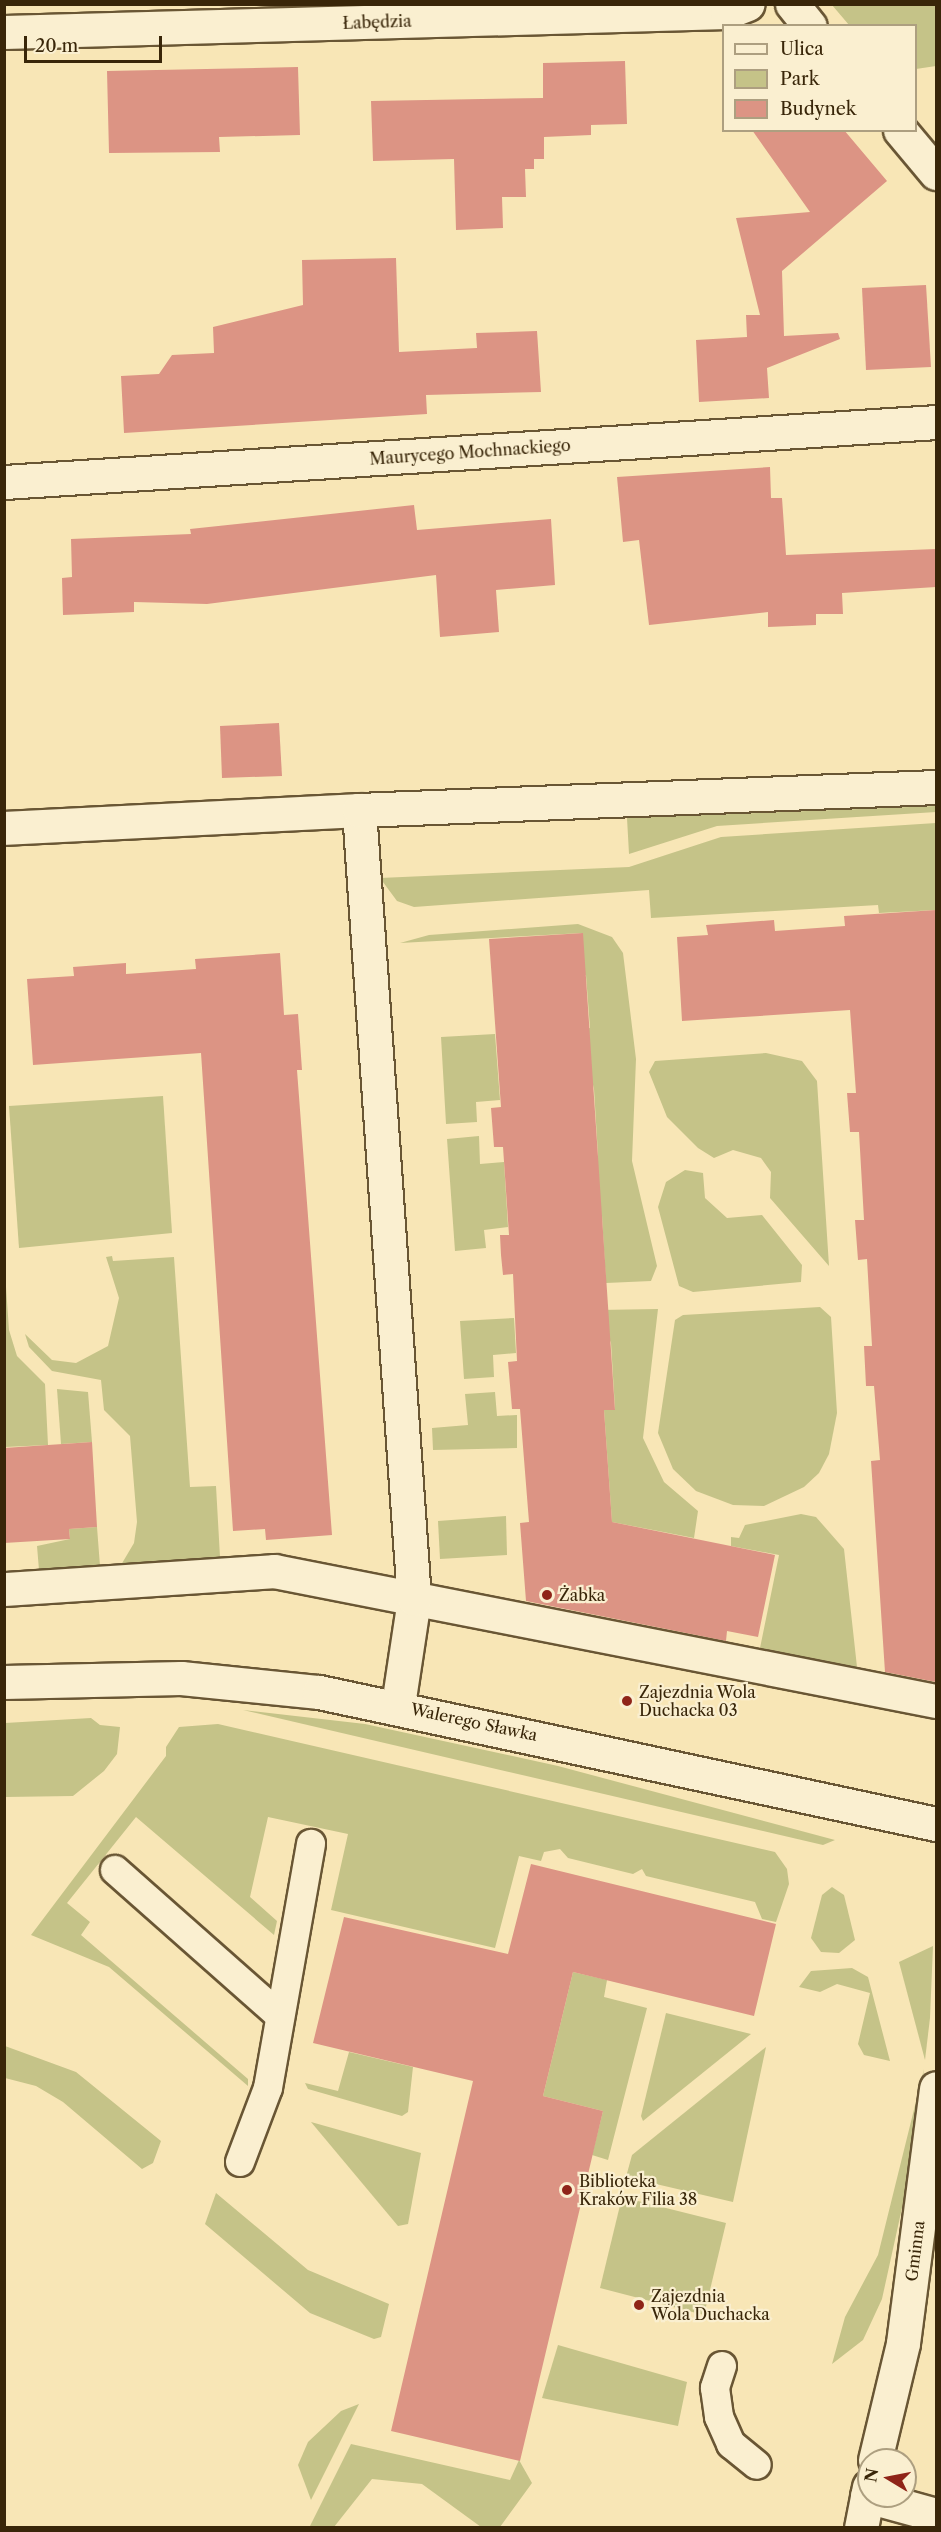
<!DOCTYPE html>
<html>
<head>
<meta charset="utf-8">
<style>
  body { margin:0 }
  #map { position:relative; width:941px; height:2532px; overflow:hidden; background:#f8e6b6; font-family:"Libre Caslon Text",serif }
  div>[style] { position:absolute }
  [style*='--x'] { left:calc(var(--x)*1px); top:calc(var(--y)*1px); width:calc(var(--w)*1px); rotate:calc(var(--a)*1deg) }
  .green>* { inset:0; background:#c5c388 }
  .building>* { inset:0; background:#dc9484 }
  .roads { filter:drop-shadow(2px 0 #695634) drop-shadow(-2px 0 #695634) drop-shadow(0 2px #695634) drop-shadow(0 -2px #695634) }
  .service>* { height:28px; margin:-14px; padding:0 14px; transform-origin:14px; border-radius:14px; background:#faefd0 }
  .minor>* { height:33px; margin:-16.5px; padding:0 16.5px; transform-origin:16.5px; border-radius:16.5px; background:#faefd0 }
  .tertiary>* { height:33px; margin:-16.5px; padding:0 16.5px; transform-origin:16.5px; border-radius:16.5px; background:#faefd0 }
  .dots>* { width:16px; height:16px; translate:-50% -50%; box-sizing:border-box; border:3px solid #faefd0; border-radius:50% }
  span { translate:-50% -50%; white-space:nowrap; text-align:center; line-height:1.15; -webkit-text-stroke:4.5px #faefd0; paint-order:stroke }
  .street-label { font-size:16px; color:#392609 }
  .poi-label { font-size:16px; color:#392609 }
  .left { translate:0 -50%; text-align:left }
  .frame { position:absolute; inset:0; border:6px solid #392609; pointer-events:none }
  .legend { position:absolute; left:722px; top:24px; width:195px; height:108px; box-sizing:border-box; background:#faefd0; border:2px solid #ad9f80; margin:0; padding:8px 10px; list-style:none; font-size:18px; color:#392609 }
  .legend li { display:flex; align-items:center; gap:12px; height:30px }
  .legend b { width:30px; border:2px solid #ad9f80 }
  .north { position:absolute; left:857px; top:2448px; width:60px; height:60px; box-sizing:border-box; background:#faefd0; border:2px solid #ad9f80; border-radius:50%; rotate:280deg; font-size:16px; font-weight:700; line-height:24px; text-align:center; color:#392609 }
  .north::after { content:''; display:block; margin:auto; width:21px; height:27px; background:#8f2418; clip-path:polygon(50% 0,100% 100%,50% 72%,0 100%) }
  .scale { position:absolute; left:24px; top:36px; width:138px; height:27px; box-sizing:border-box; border:3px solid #392609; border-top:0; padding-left:8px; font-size:18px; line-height:21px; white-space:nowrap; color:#392609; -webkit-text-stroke:4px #faefd0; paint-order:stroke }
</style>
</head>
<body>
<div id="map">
  <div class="green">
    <div style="clip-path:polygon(832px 5px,936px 5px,936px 66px,916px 69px,916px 26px,849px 25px)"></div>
    <div style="clip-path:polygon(936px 806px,936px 812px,717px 826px,629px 854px,627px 818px)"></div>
    <div style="clip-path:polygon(936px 823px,936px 910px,879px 913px,878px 905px,651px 918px,649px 890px,414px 907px,397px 901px,380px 878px,629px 867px,721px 837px)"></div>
    <div style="clip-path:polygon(578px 924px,612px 937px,623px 953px,636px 1059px,632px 1161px,657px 1266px,651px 1281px,606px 1283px,602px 1216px,592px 1217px,598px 1155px,594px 1089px,580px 1030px,590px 1028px,586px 975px,576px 975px,573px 937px,583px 933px,400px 943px,429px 935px)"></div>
    <div style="clip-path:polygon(495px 1034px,500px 1100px,476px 1102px,477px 1122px,446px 1124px,441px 1037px)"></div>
    <div style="clip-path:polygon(766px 1053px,802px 1061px,817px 1081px,829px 1266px,770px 1198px,771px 1172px,761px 1158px,733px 1150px,714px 1158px,698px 1148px,667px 1117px,649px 1072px,655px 1061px)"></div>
    <div style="clip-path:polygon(163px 1096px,172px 1233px,19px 1248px,9px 1106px)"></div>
    <div style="clip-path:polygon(479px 1136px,480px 1164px,504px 1162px,508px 1227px,484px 1230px,486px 1248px,455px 1251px,447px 1139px)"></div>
    <div style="clip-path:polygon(685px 1170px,703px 1173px,705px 1198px,727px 1218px,762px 1215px,802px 1265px,801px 1282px,693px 1292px,679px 1286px,658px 1207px,666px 1182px)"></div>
    <div style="clip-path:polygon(112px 1256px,113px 1261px,174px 1257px,190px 1487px,216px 1486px,220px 1557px,121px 1565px,134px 1543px,137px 1522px,130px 1436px,104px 1410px,101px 1380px,52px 1371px,29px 1347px,25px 1334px,52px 1360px,76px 1363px,108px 1346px,119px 1298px,106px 1257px)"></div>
    <div style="clip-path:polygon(4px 1258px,9px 1330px,17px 1356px,45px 1384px,48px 1445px,5px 1447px)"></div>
    <div style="clip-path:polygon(820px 1307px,831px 1317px,837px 1413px,829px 1454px,819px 1473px,804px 1487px,764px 1506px,733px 1505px,696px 1491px,673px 1469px,658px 1433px,675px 1320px,683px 1315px)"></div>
    <div style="clip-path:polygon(658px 1309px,643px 1438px,664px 1482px,698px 1511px,694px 1538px,612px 1522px,604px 1410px,615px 1409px,611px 1343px,598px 1310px)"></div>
    <div style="clip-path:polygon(514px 1318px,516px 1353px,493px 1355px,494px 1377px,464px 1379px,460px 1321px)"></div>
    <div style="clip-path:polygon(57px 1389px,88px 1392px,92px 1442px,61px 1444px)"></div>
    <div style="clip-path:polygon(495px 1392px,497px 1416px,517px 1415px,517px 1448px,433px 1450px,432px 1428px,468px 1425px,465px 1394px)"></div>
    <div style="clip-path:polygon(801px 1514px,816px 1517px,844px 1549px,857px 1667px,760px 1648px,779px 1555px,731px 1546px,731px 1537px,739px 1538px,745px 1525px)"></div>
    <div style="clip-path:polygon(506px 1516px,507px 1555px,440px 1559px,438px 1521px)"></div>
    <div style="clip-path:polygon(97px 1527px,100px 1566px,39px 1570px,37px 1546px,70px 1539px,69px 1529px)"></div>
    <div style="clip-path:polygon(243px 1710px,365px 1724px,558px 1766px,835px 1840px,823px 1845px)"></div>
    <div style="clip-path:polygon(91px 1718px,100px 1725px,120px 1727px,117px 1754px,104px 1771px,73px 1796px,5px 1797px,5px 1723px)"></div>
    <div style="clip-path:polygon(218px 1724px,775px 1852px,787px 1869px,789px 1884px,776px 1922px,762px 1919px,755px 1902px,646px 1876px,642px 1869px,633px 1874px,568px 1858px,560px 1849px,544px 1852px,541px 1861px,519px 1856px,495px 1948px,331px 1910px,348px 1834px,268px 1817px,250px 1897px,277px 1921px,274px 1935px,136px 1817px,67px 1903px,90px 1922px,81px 1935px,248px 2079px,248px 2086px,109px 1967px,31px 1935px,166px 1756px,166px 1747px,179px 1727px)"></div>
    <div style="clip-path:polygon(832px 1887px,844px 1895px,855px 1940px,839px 1953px,821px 1952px,811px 1938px,822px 1895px)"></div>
    <div style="clip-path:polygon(933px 1946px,930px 2018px,925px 2060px,899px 1962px)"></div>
    <div style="clip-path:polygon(852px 1968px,868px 1977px,890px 2061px,864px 2055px,858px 2044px,870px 1993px,837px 1984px,820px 1992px,799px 1987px,811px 1971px)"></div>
    <div style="clip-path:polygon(573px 1972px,607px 1980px,604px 1997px,647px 2008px,608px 2160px,592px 2155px,603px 2111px,543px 2096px)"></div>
    <div style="clip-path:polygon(666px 2013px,751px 2034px,643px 2121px,641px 2116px)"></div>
    <div style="clip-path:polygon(5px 2046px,76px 2072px,161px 2141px,153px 2163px,142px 2169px,63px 2102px,36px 2086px,5px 2078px)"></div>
    <div style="clip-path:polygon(766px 2047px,733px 2202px,626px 2177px,632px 2155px)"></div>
    <div style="clip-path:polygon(349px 2052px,413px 2067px,408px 2112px,402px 2116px,308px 2089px,305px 2083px,338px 2091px)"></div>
    <div style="clip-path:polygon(924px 2069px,909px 2176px,882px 2299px,863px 2340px,832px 2364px,845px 2317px,878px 2255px)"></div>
    <div style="clip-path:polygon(311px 2122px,421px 2153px,408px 2224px,398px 2226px)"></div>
    <div style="clip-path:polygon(216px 2193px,308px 2270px,389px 2304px,381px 2337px,374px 2339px,310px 2313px,205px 2224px)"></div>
    <div style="clip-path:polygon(622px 2197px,726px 2223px,704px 2315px,600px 2288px)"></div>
    <div style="clip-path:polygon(558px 2345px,687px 2382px,678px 2426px,542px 2398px)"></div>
    <div style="clip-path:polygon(359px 2404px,311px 2500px,298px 2465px,308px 2442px,341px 2411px)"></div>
    <div style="clip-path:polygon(351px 2444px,510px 2480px,519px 2460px,532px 2483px,500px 2527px,481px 2527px,422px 2484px,372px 2479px,334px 2527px,309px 2528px)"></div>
  </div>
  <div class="building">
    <div style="clip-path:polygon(625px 61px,627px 124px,591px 125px,591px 135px,544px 137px,544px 159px,534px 159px,534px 169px,525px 169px,526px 197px,502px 197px,503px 228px,456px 230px,454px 159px,373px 161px,371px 101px,543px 98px,543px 63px)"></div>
    <div style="clip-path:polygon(298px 67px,300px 135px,219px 137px,220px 152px,109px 153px,107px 71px)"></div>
    <div style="clip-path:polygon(752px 130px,844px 130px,887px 181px,782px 271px,784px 336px,838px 333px,840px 339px,767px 368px,769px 398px,699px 402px,696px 340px,747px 337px,746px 315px,760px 315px,736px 218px,810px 212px)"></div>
    <div style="clip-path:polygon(396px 258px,399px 352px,477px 348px,476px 333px,537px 331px,541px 392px,426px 395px,427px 414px,124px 433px,121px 376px,159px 374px,172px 355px,214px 353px,213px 327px,303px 305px,302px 260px)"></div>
    <div style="clip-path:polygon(926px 285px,931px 367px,866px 370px,862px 288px)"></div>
    <div style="clip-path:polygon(770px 467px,771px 498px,782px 498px,786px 555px,936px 549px,936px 587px,842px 593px,843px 614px,816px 614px,816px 625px,768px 627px,768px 612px,649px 625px,639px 540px,623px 542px,617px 477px)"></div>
    <div style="clip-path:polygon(414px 505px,417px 530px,551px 519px,555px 585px,496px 590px,499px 632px,440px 637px,436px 575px,207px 604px,134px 602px,134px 612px,63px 615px,62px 578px,72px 577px,71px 539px,191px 534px,190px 529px)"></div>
    <div style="clip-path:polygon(279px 723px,282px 776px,222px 778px,220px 726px)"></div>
    <div style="clip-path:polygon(936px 910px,936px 1682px,885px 1672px,871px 1461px,880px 1460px,874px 1386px,866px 1386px,864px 1346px,872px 1346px,867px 1259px,858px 1260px,855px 1220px,864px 1220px,859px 1132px,850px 1132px,847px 1093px,856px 1093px,850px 1010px,682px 1021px,677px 937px,708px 935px,706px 925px,774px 920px,775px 931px,845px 926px,844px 916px)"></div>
    <div style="clip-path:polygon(583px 933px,615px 1410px,604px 1410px,612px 1522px,775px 1555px,758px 1637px,727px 1631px,726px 1641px,526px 1601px,520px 1523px,529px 1522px,520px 1409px,512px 1409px,508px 1362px,517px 1361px,513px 1274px,503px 1275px,501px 1255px,500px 1235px,509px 1235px,503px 1147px,494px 1147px,491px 1108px,501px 1107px,489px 939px)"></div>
    <div style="clip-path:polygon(280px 953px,284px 1015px,298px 1014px,302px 1070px,297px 1070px,332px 1535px,266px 1540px,265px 1529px,233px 1531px,201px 1053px,33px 1065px,27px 979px,74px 976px,73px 967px,126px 963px,126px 974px,196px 969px,195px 959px)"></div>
    <div style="clip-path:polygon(92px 1442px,97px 1527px,69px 1529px,70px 1539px,4px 1543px,4px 1448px)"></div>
    <div style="clip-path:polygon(531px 1864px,776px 1924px,754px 2016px,573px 1972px,543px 2096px,603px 2111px,520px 2461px,391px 2431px,473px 2081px,313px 2043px,344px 1917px,508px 1954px)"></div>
  </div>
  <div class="roads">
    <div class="service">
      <div style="--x:115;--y:1870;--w:220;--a:41.5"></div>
      <div style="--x:240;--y:2162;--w:79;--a:-69.3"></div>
      <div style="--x:268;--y:2088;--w:248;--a:-80"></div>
      <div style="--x:722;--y:2366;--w:23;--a:108"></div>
      <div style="--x:715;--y:2388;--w:29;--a:82"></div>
      <div style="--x:719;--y:2417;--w:30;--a:66"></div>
      <div style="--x:731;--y:2444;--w:33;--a:39"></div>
    </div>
    <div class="minor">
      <div style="--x:792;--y:4;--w:28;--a:51"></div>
      <div style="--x:4;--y:32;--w:723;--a:-1.58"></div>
      <div style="--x:727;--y:12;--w:22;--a:-21"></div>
      <div style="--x:900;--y:130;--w:56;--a:50.1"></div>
      <div style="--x:4;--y:482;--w:934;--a:-3.68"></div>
      <div style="--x:4;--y:828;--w:355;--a:-2.9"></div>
      <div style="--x:4;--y:1589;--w:271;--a:-3.8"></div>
      <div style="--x:274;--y:1571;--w:675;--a:11.11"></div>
      <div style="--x:398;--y:1705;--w:107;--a:-81.4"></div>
      <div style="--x:414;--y:1599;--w:791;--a:-93.99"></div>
      <div style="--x:359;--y:810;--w:577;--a:-2.28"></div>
      <div style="--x:875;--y:2460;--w:120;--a:-76.5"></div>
      <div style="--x:903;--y:2343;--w:257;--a:-82.6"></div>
      <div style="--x:867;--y:2496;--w:72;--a:15.4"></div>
      <div style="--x:861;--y:2528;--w:42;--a:-79"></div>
    </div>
    <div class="tertiary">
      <div style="--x:4;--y:1682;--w:177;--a:-1.3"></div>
      <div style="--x:181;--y:1678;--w:139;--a:5.8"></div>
      <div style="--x:319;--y:1692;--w:631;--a:12.08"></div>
    </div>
  </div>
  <div class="dots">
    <div style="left:547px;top:1595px;background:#8f2418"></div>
    <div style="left:627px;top:1701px;background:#8f2418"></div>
    <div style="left:567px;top:2190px;background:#8f2418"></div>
    <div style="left:639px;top:2305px;background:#8f2418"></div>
  </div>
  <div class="street-label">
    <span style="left:377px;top:22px;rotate:-2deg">Łabędzia</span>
    <span style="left:470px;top:452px;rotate:-4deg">Maurycego Mochnackiego</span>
    <span style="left:474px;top:1722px;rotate:12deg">Walerego Sławka</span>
    <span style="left:915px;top:2251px;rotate:-83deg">Gminna</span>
  </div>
  <div class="poi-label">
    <span class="left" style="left:559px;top:1595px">Żabka</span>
    <span class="left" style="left:639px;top:1701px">Zajezdnia Wola<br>Duchacka 03</span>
    <span class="left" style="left:579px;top:2190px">Biblioteka<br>Kraków Filia 38</span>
    <span class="left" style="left:651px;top:2305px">Zajezdnia<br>Wola Duchacka</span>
  </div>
  <div class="frame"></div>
  <ul class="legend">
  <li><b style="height:8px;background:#faefd0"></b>Ulica</li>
  <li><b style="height:16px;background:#c5c388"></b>Park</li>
  <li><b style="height:16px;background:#dc9484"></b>Budynek</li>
  </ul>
  <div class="north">N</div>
  <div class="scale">20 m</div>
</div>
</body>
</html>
